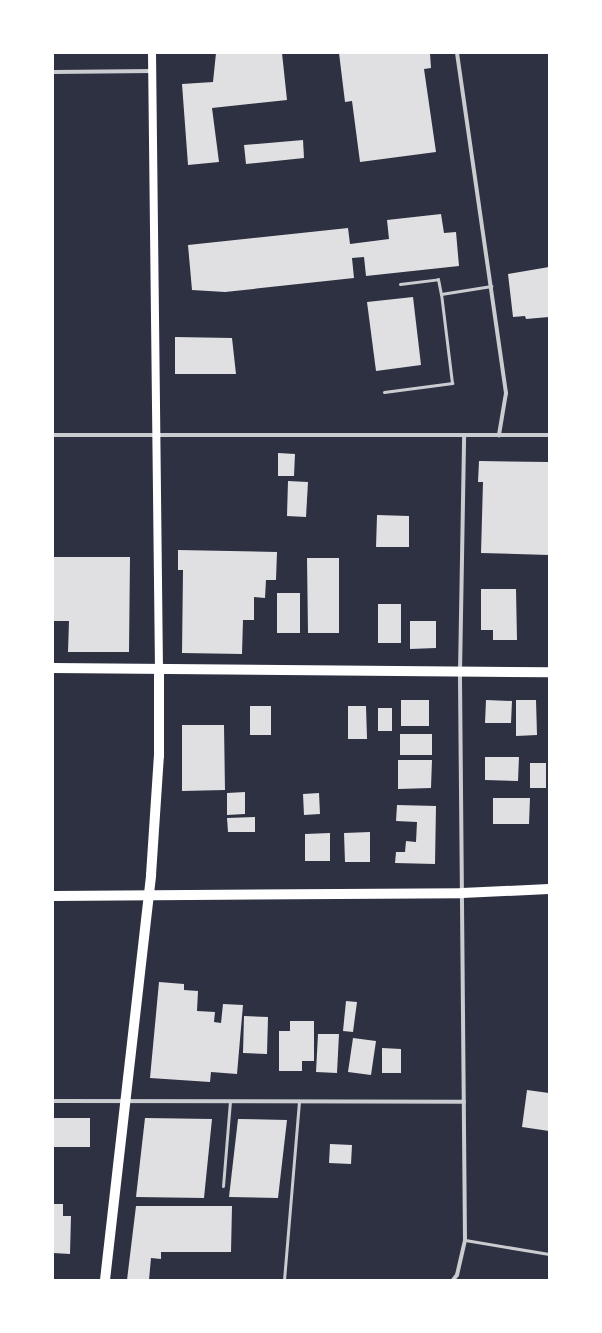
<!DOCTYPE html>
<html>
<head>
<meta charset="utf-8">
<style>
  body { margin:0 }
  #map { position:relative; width:602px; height:1333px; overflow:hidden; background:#2d3142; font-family:"Fira Sans",sans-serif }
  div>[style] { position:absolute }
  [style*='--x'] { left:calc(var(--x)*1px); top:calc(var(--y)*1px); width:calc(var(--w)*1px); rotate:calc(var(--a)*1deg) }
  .building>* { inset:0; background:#e0e0e3 }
  .service>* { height:3px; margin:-1.5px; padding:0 1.5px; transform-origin:1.5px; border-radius:1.5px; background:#caccd0 }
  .minor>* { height:4px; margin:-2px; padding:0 2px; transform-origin:2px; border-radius:2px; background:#caccd0 }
  .secondary>* { height:8px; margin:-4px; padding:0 4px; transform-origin:4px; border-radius:4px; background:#fff }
  .primary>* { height:10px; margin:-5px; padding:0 5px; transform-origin:5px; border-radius:5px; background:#fff }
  span { translate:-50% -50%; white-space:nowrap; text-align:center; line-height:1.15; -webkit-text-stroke:3px #fff; paint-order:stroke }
  .frame { position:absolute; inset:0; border:54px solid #fff; pointer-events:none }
</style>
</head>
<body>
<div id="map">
  <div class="building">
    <div style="clip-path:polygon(216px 53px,282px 53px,287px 100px,212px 108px,219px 162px,188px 165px,182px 84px,213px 82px)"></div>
    <div style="clip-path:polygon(339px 53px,430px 53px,431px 68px,424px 69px,436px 152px,360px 162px,352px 101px,345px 102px)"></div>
    <div style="clip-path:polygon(303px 140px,304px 158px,246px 164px,244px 145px)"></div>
    <div style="clip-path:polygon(441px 214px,444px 233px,456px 232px,459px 266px,366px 276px,364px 257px,352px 258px,354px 278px,225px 292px,192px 290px,188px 245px,348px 228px,350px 244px,389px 239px,387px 220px)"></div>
    <div style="clip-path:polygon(549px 267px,549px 317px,526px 319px,525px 316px,513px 317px,508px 274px)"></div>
    <div style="clip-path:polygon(413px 297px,421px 365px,376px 371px,367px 302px)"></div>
    <div style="clip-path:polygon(175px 337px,232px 338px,236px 374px,175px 374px)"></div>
    <div style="clip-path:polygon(278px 453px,295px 454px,294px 476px,278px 476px)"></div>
    <div style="clip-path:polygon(479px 461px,549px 462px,549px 555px,481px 553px,483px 482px,478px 482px)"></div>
    <div style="clip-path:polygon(288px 481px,308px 482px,306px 517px,287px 516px)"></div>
    <div style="clip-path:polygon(377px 515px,409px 516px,409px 547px,376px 547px)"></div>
    <div style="clip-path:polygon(178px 550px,277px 552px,276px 580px,266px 580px,265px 598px,254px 597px,254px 620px,243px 620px,242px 654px,182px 653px,183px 570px,178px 570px)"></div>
    <div style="clip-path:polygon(53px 557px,130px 557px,129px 652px,68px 652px,69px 621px,53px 621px)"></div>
    <div style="clip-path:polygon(307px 558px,339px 558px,339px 633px,308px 633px)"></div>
    <div style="clip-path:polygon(481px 589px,516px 589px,517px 640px,493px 640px,493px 630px,481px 630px)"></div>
    <div style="clip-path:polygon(277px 593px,300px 593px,300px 633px,277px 633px)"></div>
    <div style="clip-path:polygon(378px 604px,401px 604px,401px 643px,378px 643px)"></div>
    <div style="clip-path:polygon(410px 621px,436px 621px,436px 648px,410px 649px)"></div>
    <div style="clip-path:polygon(401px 700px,429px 700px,429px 726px,401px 726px)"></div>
    <div style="clip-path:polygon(486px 700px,512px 701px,511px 723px,485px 723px)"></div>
    <div style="clip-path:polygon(516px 700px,536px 700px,537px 735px,516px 736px)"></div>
    <div style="clip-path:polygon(250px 706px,271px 706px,271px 735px,250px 735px)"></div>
    <div style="clip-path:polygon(348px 706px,366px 706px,367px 739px,348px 739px)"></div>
    <div style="clip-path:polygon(378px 708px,392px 708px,392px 731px,378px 731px)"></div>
    <div style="clip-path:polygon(182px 725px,224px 725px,225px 790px,182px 791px)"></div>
    <div style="clip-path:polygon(400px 734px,432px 734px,432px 755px,400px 755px)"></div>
    <div style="clip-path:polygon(485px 757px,519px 757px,518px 781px,485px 780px)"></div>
    <div style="clip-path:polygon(398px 760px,432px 760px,431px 788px,398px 789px)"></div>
    <div style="clip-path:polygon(530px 763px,546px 763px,546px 788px,530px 788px)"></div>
    <div style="clip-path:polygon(245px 792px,245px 814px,227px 815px,227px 793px)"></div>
    <div style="clip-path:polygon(319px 793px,320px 814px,304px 815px,303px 794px)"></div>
    <div style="clip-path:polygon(493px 798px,530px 798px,529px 824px,493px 824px)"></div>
    <div style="clip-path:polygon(397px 805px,436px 806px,435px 864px,395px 863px,396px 852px,405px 852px,406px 841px,416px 842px,417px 822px,396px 821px)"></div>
    <div style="clip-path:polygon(255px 817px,255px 832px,228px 832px,227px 818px)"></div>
    <div style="clip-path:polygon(370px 832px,370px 862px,345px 862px,344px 833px)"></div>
    <div style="clip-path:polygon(330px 833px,330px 861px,305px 861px,305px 834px)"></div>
    <div style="clip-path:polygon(159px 982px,184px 984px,184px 990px,198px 991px,197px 1011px,215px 1012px,214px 1022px,221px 1023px,223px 1004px,243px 1005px,237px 1074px,211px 1072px,210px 1082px,150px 1078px)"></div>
    <div style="clip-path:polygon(346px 1001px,357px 1002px,353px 1032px,343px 1031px)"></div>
    <div style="clip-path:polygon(244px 1016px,268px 1017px,267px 1054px,243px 1053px)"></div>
    <div style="clip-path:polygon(290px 1021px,314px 1021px,314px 1061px,302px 1061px,302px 1071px,279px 1071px,279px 1031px,290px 1031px)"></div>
    <div style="clip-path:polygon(318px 1034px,339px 1034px,337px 1073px,316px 1072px)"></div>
    <div style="clip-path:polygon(353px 1038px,376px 1041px,371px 1075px,348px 1072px)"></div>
    <div style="clip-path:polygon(382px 1048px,401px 1049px,401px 1073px,382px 1073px)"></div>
    <div style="clip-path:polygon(527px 1090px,549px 1093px,549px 1131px,522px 1127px)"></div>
    <div style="clip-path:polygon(53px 1118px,90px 1118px,90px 1147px,53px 1147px)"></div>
    <div style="clip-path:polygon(145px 1118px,212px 1119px,204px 1198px,136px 1197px)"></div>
    <div style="clip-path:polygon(238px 1119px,287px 1120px,278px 1198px,229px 1197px)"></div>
    <div style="clip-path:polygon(330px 1144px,352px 1145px,351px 1164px,329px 1163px)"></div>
    <div style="clip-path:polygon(53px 1204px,63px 1204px,63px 1216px,71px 1216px,70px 1254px,53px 1253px)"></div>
    <div style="clip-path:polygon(136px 1206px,232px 1206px,231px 1252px,161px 1252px,161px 1259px,151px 1258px,149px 1280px,127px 1280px)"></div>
  </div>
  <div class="service">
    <div style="--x:400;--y:284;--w:38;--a:-7"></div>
    <div style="--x:438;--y:279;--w:15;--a:79"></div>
    <div style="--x:384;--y:392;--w:69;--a:-7.5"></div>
    <div style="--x:452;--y:383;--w:90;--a:-97"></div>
    <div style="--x:441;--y:294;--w:51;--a:-9.1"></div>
    <div style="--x:223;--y:1186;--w:85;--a:-85.3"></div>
    <div style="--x:465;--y:1240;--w:85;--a:9.5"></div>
    <div style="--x:284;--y:1280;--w:180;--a:-85.2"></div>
  </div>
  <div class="minor">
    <div style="--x:457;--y:53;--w:344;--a:81.8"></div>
    <div style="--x:506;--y:393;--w:43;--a:99.5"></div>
    <div style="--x:53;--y:72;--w:100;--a:-0.6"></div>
    <div style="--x:53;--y:435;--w:496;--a:0"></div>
    <div style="--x:53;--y:1101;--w:411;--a:0.1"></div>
    <div style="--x:453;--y:1280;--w:6;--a:-51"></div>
    <div style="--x:457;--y:1275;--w:36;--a:-77"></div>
    <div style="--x:465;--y:1240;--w:567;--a:-90.51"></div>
    <div style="--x:460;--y:673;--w:238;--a:-89"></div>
  </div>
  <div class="secondary">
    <div style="--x:152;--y:53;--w:615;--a:89.35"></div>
  </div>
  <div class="primary">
    <div style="--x:53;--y:668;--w:496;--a:0.5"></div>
    <div style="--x:53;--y:896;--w:409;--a:-0.4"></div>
    <div style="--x:462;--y:893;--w:87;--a:-2.6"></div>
    <div style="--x:105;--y:1280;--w:408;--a:-83.5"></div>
    <div style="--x:151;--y:875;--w:119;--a:-86.2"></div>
    <div style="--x:159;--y:756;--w:88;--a:-90"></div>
  </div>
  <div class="frame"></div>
</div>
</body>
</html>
